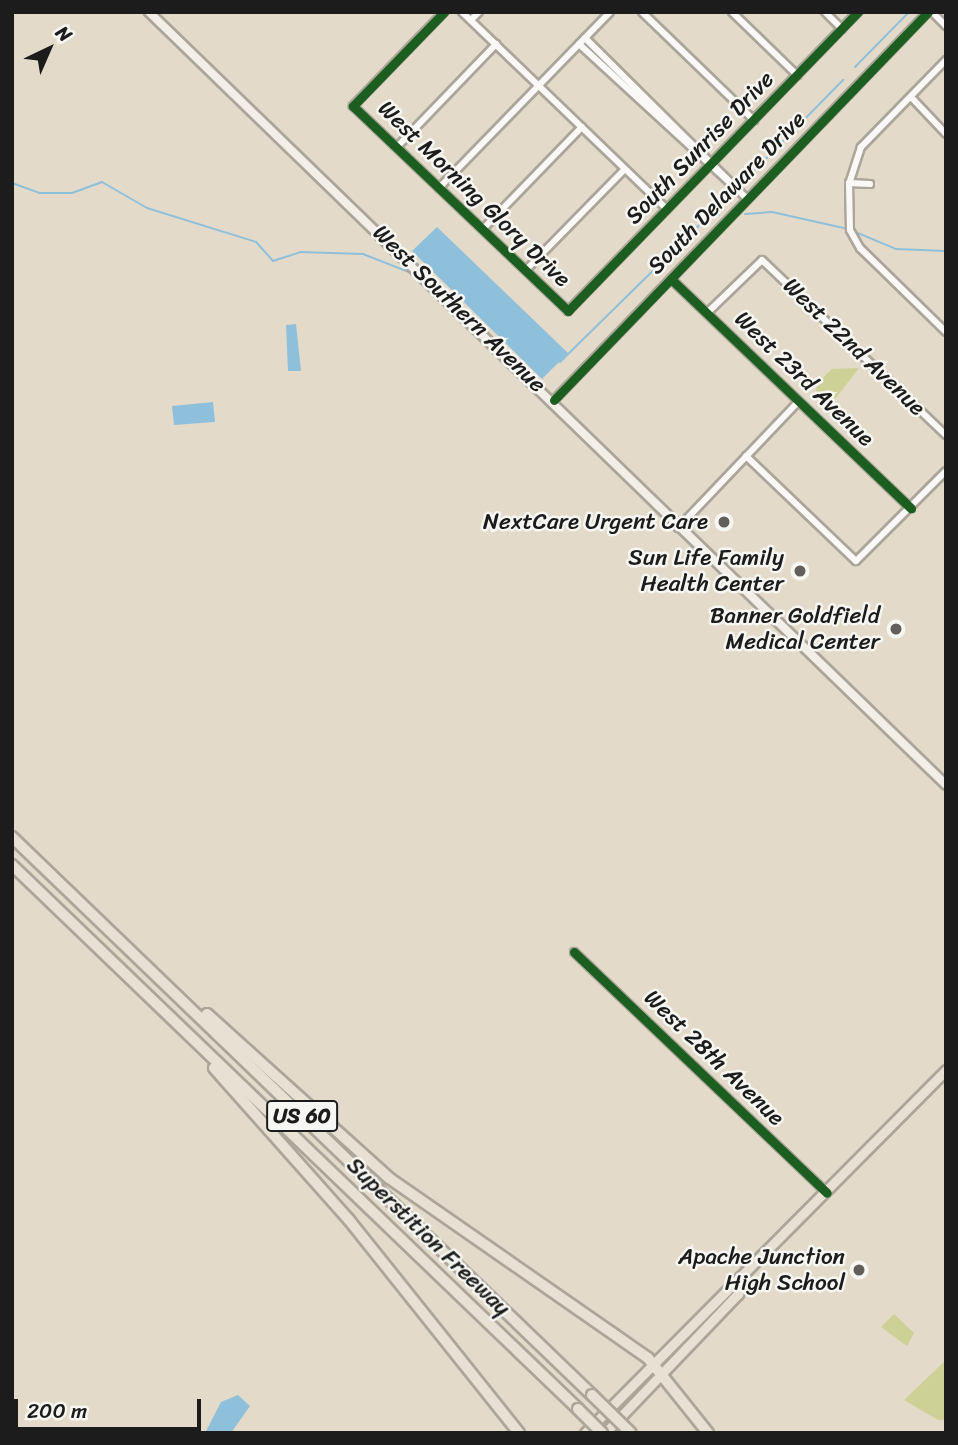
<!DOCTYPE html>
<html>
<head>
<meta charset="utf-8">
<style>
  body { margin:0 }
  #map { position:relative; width:958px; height:1445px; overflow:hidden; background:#e4dac9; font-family:Sriracha,sans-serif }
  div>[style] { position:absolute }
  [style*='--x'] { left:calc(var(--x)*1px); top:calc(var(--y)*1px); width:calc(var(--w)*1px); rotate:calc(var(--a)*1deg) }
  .green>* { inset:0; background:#cdd196 }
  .water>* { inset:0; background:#8fc0db }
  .stream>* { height:2px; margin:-1px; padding:0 1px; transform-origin:1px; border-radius:1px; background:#8fc0db }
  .roads { filter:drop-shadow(2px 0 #aca59a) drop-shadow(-2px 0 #aca59a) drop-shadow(0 2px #aca59a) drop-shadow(0 -2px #aca59a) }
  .minor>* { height:6px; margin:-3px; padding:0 3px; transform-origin:3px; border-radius:3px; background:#fbf9f7 }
  .secondary>* { height:8px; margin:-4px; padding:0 4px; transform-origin:4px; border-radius:4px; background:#f3efe8 }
  .primary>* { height:9px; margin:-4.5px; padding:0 4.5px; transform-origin:4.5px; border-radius:4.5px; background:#e7e0d3 }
  .motorway>* { height:10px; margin:-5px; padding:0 5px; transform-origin:5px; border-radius:5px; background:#e7e0d3 }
  .bridges { filter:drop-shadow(2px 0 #aca59a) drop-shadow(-2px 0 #aca59a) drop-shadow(0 2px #aca59a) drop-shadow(0 -2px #aca59a) }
  .motorway-bridge>* { height:10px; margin:-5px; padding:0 5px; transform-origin:5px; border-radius:5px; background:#e7e0d3 }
  .cycleway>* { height:9px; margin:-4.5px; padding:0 4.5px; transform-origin:4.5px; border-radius:4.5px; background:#1b5e20 }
  .dots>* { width:19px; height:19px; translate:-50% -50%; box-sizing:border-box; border:4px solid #f6f6f2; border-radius:50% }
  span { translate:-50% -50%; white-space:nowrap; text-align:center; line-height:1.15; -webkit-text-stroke:5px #f6f6f2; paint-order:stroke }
  .shield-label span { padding:2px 5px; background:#f6f6f2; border:2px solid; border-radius:5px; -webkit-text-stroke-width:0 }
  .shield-label { font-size:21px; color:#1c1c1c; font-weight:700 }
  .street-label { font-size:23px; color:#1c1c1c }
  .poi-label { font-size:23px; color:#1c1c1c }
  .right { translate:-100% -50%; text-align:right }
  .frame { position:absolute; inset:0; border:14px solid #1c1c1c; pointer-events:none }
  .north { position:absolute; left:14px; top:14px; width:70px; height:70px; -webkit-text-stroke:5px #f6f6f2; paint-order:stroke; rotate:44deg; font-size:19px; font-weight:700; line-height:28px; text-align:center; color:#1c1c1c }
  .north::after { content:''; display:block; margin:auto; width:24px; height:32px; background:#1c1c1c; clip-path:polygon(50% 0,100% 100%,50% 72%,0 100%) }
  .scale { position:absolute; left:14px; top:1399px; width:187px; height:32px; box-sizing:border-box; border:4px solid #1c1c1c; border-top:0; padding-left:9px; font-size:21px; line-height:24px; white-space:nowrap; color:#1c1c1c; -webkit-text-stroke:5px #f6f6f2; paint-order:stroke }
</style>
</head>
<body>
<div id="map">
  <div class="green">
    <div style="clip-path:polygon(859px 368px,836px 398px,815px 400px,817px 383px,832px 369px)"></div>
    <div style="clip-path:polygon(894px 1314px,914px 1333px,907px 1346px,881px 1327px)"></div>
    <div style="clip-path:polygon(946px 1360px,946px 1420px,938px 1420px,904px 1400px)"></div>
  </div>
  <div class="water">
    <div style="clip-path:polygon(437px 227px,568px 353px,542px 379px,412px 251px)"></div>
    <div style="clip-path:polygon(296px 324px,301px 371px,288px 371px,286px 325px)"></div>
    <div style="clip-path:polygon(213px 402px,215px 422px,174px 425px,172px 406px)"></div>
    <div style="clip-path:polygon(238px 1395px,250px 1406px,231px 1433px,205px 1433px,221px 1402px)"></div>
  </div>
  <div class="stream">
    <div style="--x:855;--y:67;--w:77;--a:-45.5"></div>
    <div style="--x:746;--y:179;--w:139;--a:-45.6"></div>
    <div style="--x:12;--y:183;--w:29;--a:20"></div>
    <div style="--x:39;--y:193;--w:33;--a:0"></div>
    <div style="--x:72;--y:193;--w:32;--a:-20"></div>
    <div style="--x:102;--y:182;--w:52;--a:30"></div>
    <div style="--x:147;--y:208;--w:114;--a:17.3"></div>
    <div style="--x:256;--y:242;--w:25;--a:48"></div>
    <div style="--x:273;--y:261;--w:28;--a:-18"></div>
    <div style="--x:300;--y:252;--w:63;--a:1.8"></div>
    <div style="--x:363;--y:254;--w:55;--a:21.4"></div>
    <div style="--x:745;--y:214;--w:27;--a:-4"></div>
    <div style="--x:772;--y:212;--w:78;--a:12.6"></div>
    <div style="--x:710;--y:215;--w:9;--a:0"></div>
    <div style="--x:853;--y:231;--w:47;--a:22.7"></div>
    <div style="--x:896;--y:249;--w:50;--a:2.3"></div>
    <div style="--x:560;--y:362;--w:233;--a:-44.5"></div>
  </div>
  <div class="roads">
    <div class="minor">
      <div style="--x:444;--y:12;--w:131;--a:134.1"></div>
      <div style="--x:353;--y:106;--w:297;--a:43.6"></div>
      <div style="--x:568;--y:311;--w:417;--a:-45.9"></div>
      <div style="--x:462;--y:12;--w:284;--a:43.9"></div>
      <div style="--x:642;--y:12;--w:156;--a:44"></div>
      <div style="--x:732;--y:12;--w:91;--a:44.1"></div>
      <div style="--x:825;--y:12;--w:24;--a:45"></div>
      <div style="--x:932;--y:12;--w:20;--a:45"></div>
      <div style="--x:471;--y:20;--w:11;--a:-45"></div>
      <div style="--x:585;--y:38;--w:228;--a:44.8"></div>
      <div style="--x:579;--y:44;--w:207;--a:42.6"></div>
      <div style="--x:946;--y:60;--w:122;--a:134.3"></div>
      <div style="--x:861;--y:147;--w:38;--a:108"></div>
      <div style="--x:849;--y:183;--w:47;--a:88.8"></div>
      <div style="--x:850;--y:230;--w:21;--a:61"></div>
      <div style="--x:860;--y:248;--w:120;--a:44.3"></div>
      <div style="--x:911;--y:97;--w:51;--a:46.6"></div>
      <div style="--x:397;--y:147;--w:143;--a:-46.1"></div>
      <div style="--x:849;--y:183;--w:21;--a:3"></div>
      <div style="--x:439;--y:188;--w:245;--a:-45.8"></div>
      <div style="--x:483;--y:229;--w:142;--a:-45.9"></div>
      <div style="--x:526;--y:270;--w:141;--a:-45.6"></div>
      <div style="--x:671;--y:279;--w:332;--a:43.7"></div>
      <div style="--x:707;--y:313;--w:76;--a:-43.9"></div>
      <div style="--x:762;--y:260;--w:254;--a:43.6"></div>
      <div style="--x:554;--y:400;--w:539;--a:-46.05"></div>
      <div style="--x:746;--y:456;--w:152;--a:43.7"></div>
      <div style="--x:856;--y:561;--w:127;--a:-45"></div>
      <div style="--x:678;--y:528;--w:175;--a:-46.4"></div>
      <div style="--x:574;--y:952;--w:349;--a:43.6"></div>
    </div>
    <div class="secondary">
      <div style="--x:149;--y:12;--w:1110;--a:44.12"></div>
    </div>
    <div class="primary">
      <div style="--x:585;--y:1433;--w:512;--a:-45.16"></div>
      <div style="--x:605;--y:1433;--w:192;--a:-46.3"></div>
      <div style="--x:738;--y:1294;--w:16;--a:-68"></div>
    </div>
    <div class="motorway">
      <div style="--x:12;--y:837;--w:805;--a:43.89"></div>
      <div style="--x:12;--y:865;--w:785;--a:43.86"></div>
      <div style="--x:207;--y:1014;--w:245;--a:42"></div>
      <div style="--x:389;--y:1178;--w:315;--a:34.8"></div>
      <div style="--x:648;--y:1358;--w:96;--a:51.3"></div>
      <div style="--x:214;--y:1068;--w:203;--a:48.4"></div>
      <div style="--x:349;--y:1220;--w:273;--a:51.4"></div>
    </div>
  </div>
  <div class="bridges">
    <div class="motorway-bridge">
      <div style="--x:592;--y:1395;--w:54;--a:44.3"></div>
      <div style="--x:578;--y:1409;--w:34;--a:45"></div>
    </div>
  </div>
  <div class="cycleway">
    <div style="--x:444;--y:12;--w:131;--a:134.1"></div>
    <div style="--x:353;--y:106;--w:297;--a:43.6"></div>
    <div style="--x:568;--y:311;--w:417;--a:-45.9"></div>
    <div style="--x:671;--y:279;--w:332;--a:43.7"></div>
    <div style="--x:554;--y:400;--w:539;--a:-46.05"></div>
    <div style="--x:574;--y:952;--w:349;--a:43.6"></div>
  </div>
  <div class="dots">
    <div style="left:724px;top:522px;background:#625e59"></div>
    <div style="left:800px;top:571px;background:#625e59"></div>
    <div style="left:896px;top:629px;background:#625e59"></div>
    <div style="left:859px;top:1270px;background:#625e59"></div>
  </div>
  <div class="shield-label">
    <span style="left:302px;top:1116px">US 60</span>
  </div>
  <div class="street-label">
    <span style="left:700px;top:148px;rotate:-46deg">South Sunrise Drive</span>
    <span style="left:727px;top:193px;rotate:-46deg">South Delaware Drive</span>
    <span style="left:474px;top:194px;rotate:44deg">West Morning Glory Drive</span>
    <span style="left:459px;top:309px;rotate:44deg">West Southern Avenue</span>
    <span style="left:854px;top:347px;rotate:44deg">West 22nd Avenue</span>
    <span style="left:804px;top:379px;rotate:44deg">West 23rd Avenue</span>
    <span style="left:714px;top:1058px;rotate:44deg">West 28th Avenue</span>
    <span style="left:428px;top:1237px;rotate:44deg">Superstition Freeway</span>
  </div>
  <div class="poi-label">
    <span class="right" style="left:708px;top:522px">NextCare Urgent Care</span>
    <span class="right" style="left:784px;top:571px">Sun Life Family<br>Health Center</span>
    <span class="right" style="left:880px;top:629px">Banner Goldfield<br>Medical Center</span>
    <span class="right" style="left:845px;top:1270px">Apache Junction<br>High School</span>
  </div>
  <div class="frame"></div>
  <div class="north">N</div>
  <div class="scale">200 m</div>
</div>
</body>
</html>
